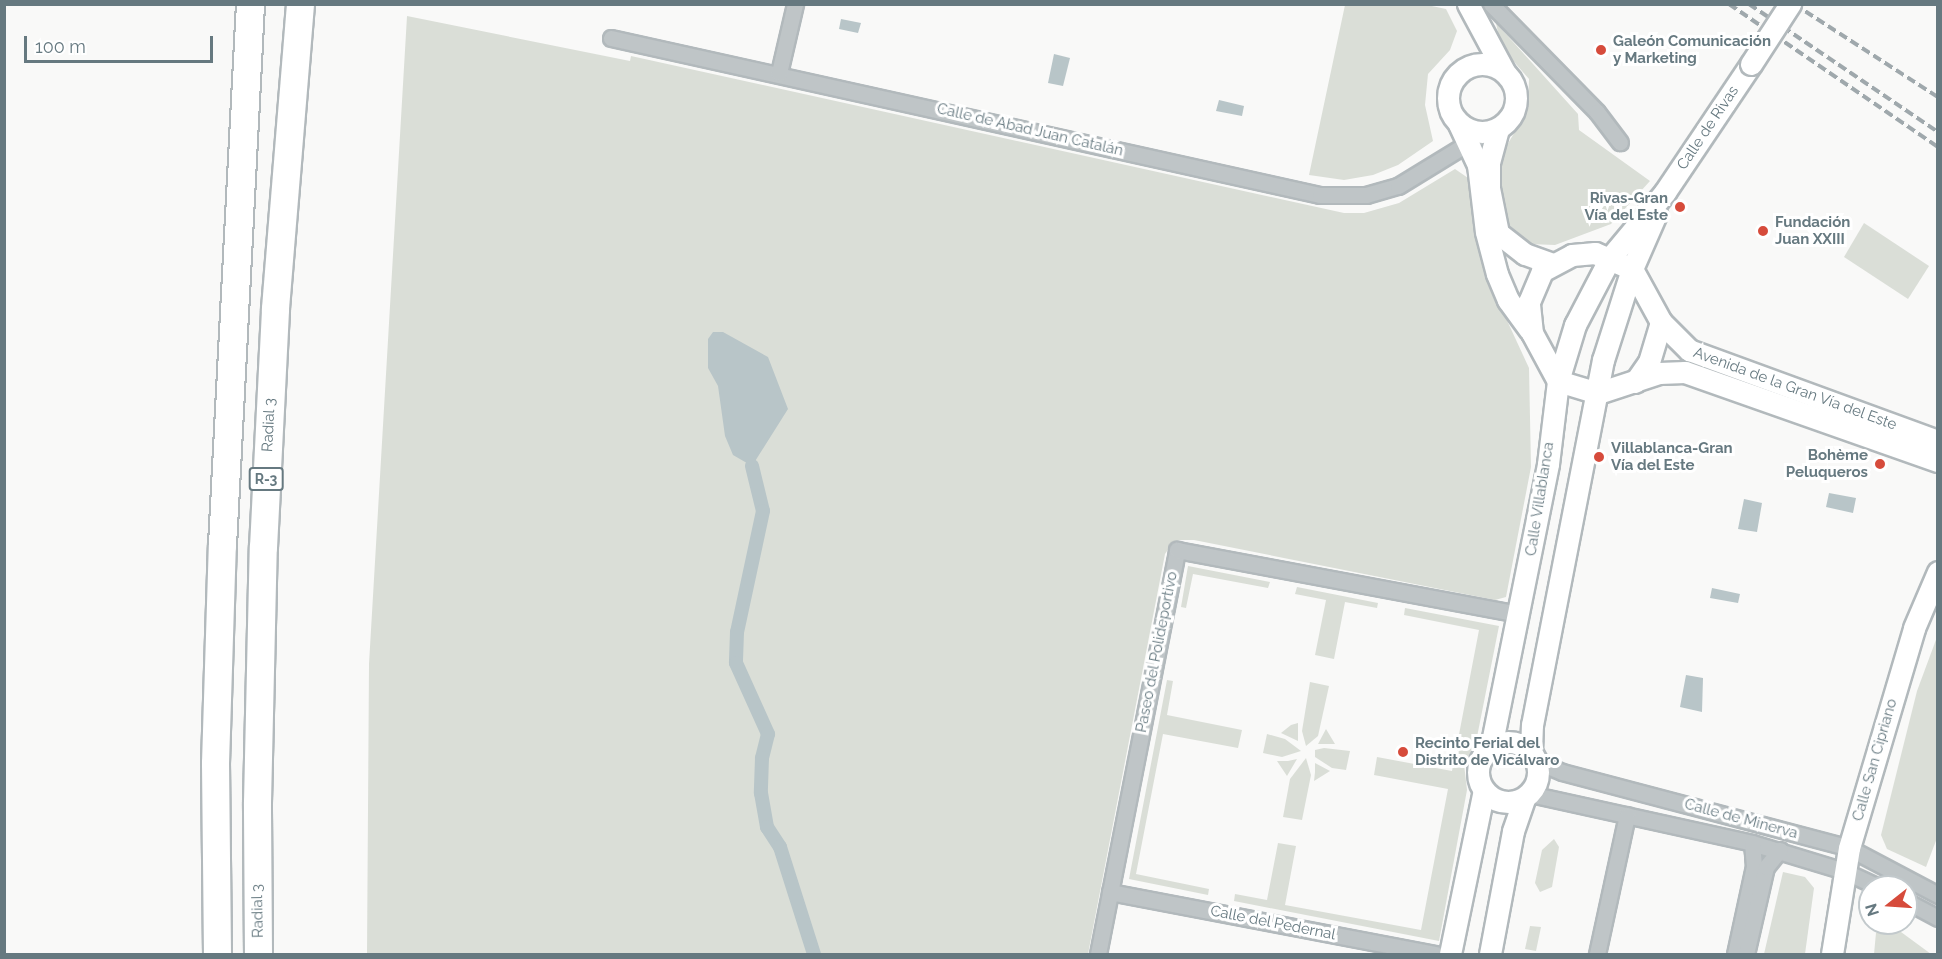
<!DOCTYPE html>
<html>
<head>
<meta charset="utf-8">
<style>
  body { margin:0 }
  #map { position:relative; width:1942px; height:959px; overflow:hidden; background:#f9f9f8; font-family:Raleway,sans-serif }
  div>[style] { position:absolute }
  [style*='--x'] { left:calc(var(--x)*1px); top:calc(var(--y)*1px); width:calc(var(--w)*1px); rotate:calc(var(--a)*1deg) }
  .green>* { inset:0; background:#daded7 }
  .water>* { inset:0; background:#b8c5c8 }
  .canal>* { height:14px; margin:-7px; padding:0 7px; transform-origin:7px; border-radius:7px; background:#b8c5c8 }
  .roads { filter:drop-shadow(2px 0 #b2b9bc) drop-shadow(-2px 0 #b2b9bc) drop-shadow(0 2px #b2b9bc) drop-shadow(0 -2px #b2b9bc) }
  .street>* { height:15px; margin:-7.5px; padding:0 7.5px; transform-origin:7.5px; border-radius:7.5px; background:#bfc5c7 }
  .secondary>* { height:21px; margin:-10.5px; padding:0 10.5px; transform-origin:10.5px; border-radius:10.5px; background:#fff }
  .secondary>.ring { margin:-10.5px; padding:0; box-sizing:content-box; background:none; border:21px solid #fff; border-radius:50% }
  .highway>* { height:27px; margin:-13.5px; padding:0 13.5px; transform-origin:13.5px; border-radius:13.5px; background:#fff }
  .rail>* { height:4px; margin-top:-2px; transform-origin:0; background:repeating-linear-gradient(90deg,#9fa8ac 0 9px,transparent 0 13.5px) }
  .bridges { filter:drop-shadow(2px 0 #b2b9bc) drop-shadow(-2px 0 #b2b9bc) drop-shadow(0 2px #b2b9bc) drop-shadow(0 -2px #b2b9bc) }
  .secondary-bridge>* { height:21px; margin:-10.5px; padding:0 10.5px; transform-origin:10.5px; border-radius:10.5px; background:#fff }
  .dots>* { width:16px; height:16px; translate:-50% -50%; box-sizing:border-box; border:3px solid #fff; border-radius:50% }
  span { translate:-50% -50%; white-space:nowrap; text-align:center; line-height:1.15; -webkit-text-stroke:6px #fff; paint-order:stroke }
  .shield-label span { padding:2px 4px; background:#fff; border:2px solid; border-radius:4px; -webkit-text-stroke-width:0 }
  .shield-label { font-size:14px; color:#667980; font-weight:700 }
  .poi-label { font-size:15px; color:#667980; font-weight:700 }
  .left { translate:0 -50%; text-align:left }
  .right { translate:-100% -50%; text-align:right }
  .street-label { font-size:15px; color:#667980 }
  .frame { position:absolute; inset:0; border:6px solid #667980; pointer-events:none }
  .north { position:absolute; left:1858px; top:875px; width:60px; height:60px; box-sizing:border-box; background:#fff; border:2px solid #c2c9cc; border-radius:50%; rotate:253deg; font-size:16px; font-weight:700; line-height:24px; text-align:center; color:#667980 }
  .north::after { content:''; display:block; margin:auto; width:21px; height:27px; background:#d64b3b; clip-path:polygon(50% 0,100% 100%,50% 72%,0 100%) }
  .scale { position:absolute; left:24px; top:36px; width:189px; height:27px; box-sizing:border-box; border:3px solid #667980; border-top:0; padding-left:8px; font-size:18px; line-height:21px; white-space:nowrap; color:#667980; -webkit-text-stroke:4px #fff; paint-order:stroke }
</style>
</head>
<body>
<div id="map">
  <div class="green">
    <div style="clip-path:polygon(1427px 5px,1446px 9px,1457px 31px,1450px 50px,1428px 74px,1425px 105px,1433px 141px,1398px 165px,1373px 175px,1344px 180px,1309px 175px,1345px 5px)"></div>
    <div style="clip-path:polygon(407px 16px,630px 61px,631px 56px,1344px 213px,1364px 213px,1399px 203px,1455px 169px,1471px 180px,1474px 225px,1485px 273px,1529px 368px,1531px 467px,1506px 597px,1495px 600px,1194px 540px,1179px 540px,1171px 545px,1165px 554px,1088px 954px,367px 954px,369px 664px)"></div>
    <div style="clip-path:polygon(1496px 23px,1578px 114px,1579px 130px,1650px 181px,1611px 224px,1555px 245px,1529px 244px,1504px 220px,1496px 189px,1499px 159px,1528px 109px,1529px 79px,1501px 47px)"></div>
    <div style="clip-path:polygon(1864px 223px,1929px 266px,1908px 299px,1844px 257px)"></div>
    <div style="clip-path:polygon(1188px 566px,1270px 582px,1268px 588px,1193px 574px,1186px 608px,1181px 607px)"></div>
    <div style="clip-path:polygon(1297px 587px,1378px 603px,1377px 608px,1345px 602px,1334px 659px,1315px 655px,1326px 600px,1295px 594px)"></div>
    <div style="clip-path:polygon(1405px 608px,1499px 626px,1476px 742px,1464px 764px,1467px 790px,1439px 941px,1234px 901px,1235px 894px,1267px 900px,1278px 843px,1296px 846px,1285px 905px,1421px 930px,1448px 789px,1374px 775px,1377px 757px,1452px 771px,1479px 630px,1404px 615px)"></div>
    <div style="clip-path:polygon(1937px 637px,1937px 838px,1926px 867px,1887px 849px,1881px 835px,1917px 691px)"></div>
    <div style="clip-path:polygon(1167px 680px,1173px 681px,1167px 715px,1242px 730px,1238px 748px,1163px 734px,1136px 874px,1209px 889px,1208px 895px,1129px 879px)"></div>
    <div style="clip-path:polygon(1310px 682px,1329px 686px,1318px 736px,1306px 746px,1302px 731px)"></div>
    <div style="clip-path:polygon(1298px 723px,1298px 741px,1281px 733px,1291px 725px)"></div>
    <div style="clip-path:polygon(1326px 729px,1335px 744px,1318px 744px)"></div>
    <div style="clip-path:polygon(1267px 734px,1285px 739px,1301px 751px,1282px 757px,1263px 753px)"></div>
    <div style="clip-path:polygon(1324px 748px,1350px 751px,1346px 770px,1332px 768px,1315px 757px,1315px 750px)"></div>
    <div style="clip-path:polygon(1306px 758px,1311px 775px,1302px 820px,1283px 817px,1290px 779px)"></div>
    <div style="clip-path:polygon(1297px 759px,1287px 776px,1277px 761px,1288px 761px)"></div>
    <div style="clip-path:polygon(1315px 763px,1330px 771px,1314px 781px,1315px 772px)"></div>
    <div style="clip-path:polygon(1554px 839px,1559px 847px,1552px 887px,1540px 892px,1535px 883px,1542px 850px)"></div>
    <div style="clip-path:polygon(1783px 872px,1805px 877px,1814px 888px,1805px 954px,1764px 954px)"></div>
    <div style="clip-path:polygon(1530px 926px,1541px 927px,1536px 951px,1525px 949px)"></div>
    <div style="clip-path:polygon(1884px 927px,1901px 932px,1931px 954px,1874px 954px,1876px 933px)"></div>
  </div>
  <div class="water">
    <div style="clip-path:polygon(841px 19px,861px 23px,858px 33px,839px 29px)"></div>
    <div style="clip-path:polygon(1054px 54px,1070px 58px,1063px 86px,1048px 83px)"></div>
    <div style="clip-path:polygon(1219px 100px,1244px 106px,1242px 116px,1216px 111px)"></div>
    <div style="clip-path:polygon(713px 332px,723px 332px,768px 357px,788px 409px,752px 466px,733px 455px,725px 436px,718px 386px,708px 368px,708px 339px)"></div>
    <div style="clip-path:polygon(1829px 493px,1856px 498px,1853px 513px,1826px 507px)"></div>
    <div style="clip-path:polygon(1744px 499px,1762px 503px,1757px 532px,1738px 529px)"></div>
    <div style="clip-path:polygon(1712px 588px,1740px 594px,1738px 603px,1710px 598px)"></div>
    <div style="clip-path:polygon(1686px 675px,1703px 678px,1702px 712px,1680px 707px)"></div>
  </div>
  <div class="canal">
    <div style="--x:752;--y:466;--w:46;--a:76.3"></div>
    <div style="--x:763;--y:511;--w:124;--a:102.1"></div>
    <div style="--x:737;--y:632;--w:31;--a:92"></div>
    <div style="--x:736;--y:663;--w:78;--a:65.7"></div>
    <div style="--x:768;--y:734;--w:25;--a:104"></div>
    <div style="--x:762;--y:758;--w:35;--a:92"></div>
    <div style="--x:761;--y:793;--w:35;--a:80"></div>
    <div style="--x:767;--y:827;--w:24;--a:57"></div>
    <div style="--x:780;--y:847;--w:112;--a:72.4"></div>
  </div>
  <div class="roads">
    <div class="street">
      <div style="--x:1491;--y:4;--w:151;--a:45.5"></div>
      <div style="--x:1597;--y:112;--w:38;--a:53"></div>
      <div style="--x:611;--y:38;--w:726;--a:12.49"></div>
      <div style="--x:1320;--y:195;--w:46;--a:0"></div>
      <div style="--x:1366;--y:195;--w:33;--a:-16"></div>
      <div style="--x:1398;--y:186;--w:103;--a:-31.5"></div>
      <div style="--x:779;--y:73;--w:71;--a:-76.9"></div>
      <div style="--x:1536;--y:761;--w:28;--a:23"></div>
      <div style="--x:1562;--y:772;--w:297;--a:14.8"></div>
      <div style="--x:1849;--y:848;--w:101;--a:27.8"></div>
      <div style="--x:1530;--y:794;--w:227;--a:12.4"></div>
      <div style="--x:1752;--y:843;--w:96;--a:16.9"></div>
      <div style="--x:1844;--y:871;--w:38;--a:25"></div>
      <div style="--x:1110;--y:892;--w:332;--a:10.8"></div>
      <div style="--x:1906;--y:901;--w:36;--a:28"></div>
      <div style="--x:1098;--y:954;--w:412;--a:-78.9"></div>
      <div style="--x:1177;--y:550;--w:349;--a:10.6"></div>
      <div style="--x:1597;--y:954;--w:142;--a:-77.8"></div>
      <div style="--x:1735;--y:954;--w:90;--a:-77.8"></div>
      <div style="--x:1754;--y:866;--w:23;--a:-95"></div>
      <div style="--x:1746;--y:954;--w:89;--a:-77.1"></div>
      <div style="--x:1766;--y:867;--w:22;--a:-51"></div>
    </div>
    <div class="secondary">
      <div style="--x:1468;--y:4;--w:76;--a:61.8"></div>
      <div class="ring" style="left:1448px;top:64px;width:47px;height:47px"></div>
      <div style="--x:1459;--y:124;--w:45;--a:65.1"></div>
      <div style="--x:1478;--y:165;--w:67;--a:83.2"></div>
      <div style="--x:1486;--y:232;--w:43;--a:75.3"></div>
      <div style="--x:1497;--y:274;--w:28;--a:67"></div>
      <div style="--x:1508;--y:300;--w:37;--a:54"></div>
      <div style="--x:1498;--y:129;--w:35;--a:105"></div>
      <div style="--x:1489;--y:163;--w:25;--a:90"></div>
      <div style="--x:1489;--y:188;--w:46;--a:78.7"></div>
      <div style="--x:1498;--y:233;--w:34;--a:38"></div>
      <div style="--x:1525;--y:254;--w:29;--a:20"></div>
      <div style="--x:1558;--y:381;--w:55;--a:-118.4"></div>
      <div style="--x:1532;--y:333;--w:31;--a:-96"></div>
      <div style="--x:1529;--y:302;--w:34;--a:-67"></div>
      <div style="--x:1542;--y:271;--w:34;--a:-28"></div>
      <div style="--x:1572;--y:255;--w:23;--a:-5"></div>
      <div style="--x:1595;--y:253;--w:40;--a:23.4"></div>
      <div style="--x:1632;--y:269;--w:60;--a:61.3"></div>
      <div style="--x:1661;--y:322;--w:40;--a:45"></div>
      <div style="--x:1689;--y:350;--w:265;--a:20.1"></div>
      <div style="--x:1558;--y:381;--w:42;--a:16.7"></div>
      <div style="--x:1598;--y:393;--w:64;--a:-18.2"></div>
      <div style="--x:1659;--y:373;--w:26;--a:-2"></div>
      <div style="--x:1685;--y:372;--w:268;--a:19.4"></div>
      <div style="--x:1635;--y:382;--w:24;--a:-55"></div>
      <div style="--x:1649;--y:362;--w:42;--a:-73.3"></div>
      <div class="ring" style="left:1478px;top:742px;width:39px;height:39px"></div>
      <div style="--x:1491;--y:747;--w:289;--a:-78.6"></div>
      <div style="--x:1548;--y:464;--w:84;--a:-83.1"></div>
      <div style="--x:1558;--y:381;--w:59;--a:-73.1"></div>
      <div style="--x:1575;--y:325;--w:76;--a:-62.4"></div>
      <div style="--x:1610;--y:258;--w:86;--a:-50.2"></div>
      <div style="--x:1665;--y:192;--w:154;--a:-56.1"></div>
      <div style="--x:1531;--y:752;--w:27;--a:-88"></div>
      <div style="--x:1532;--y:725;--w:372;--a:-79"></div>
      <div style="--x:1603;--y:360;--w:96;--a:-72.3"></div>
      <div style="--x:1632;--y:269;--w:60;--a:-66.4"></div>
      <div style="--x:1450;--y:954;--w:167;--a:-78.3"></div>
      <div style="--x:1490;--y:954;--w:125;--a:-79.4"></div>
      <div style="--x:1513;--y:831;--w:34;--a:-71"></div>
      <div style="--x:1832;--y:954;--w:107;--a:-80.9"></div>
      <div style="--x:1849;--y:848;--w:229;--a:-73.5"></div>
      <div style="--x:1914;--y:628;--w:61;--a:-66.8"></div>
    </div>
    <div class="highway">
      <div style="--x:217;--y:954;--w:191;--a:-90.6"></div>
      <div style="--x:215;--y:763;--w:218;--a:-88.2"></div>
      <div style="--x:222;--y:545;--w:542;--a:-87.04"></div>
      <div style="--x:258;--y:954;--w:152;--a:-90.4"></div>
      <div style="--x:257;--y:802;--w:255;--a:-88.7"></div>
      <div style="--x:263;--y:547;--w:239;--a:-87.1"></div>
      <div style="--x:275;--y:308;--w:305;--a:-85.3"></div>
    </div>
  </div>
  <div class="rail">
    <div style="--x:1729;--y:4;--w:253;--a:34.4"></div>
    <div style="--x:1749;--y:4;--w:228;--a:34.1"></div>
    <div style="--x:1794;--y:4;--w:171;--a:32.9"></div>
  </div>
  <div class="bridges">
    <div class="secondary-bridge">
      <div style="--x:1751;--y:64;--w:72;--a:-57"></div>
    </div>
  </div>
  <div class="dots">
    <div style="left:1601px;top:50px;background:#d64b3b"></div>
    <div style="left:1680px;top:207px;background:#d64b3b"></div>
    <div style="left:1763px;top:231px;background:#d64b3b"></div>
    <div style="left:1599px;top:457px;background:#d64b3b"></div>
    <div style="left:1880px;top:464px;background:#d64b3b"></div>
    <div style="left:1403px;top:752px;background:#d64b3b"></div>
  </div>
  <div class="shield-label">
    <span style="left:266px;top:479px">R-3</span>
  </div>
  <div class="poi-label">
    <span class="left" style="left:1613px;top:50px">Galeón Comunicación<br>y Marketing</span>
    <span class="right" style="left:1668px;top:207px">Rivas-Gran<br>Vía del Este</span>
    <span class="left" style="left:1775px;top:231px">Fundación<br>Juan XXIII</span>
    <span class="left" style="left:1611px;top:457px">Villablanca-Gran<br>Vía del Este</span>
    <span class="right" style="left:1868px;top:464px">Bohème<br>Peluqueros</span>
    <span class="left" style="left:1415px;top:752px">Recinto Ferial del<br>Distrito de Vicálvaro</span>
  </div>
  <div class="street-label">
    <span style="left:1708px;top:128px;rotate:-56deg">Calle de Rivas</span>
    <span style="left:1030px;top:130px;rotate:13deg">Calle de Abad Juan Catalán</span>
    <span style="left:1795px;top:389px;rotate:20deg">Avenida de la Gran Vía del Este</span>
    <span style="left:269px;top:425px;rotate:-87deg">Radial 3</span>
    <span style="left:1540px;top:499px;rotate:-81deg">Calle Villablanca</span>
    <span style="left:1157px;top:652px;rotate:-79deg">Paseo del Polideportivo</span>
    <span style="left:1875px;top:760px;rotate:-74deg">Calle San Cipriano</span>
    <span style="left:1741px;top:819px;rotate:15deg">Calle de Minerva</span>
    <span style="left:258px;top:911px;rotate:-91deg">Radial 3</span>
    <span style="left:1273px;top:923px;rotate:11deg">Calle del Pedernal</span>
  </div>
  <div class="frame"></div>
  <div class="north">N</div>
  <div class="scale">100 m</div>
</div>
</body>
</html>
